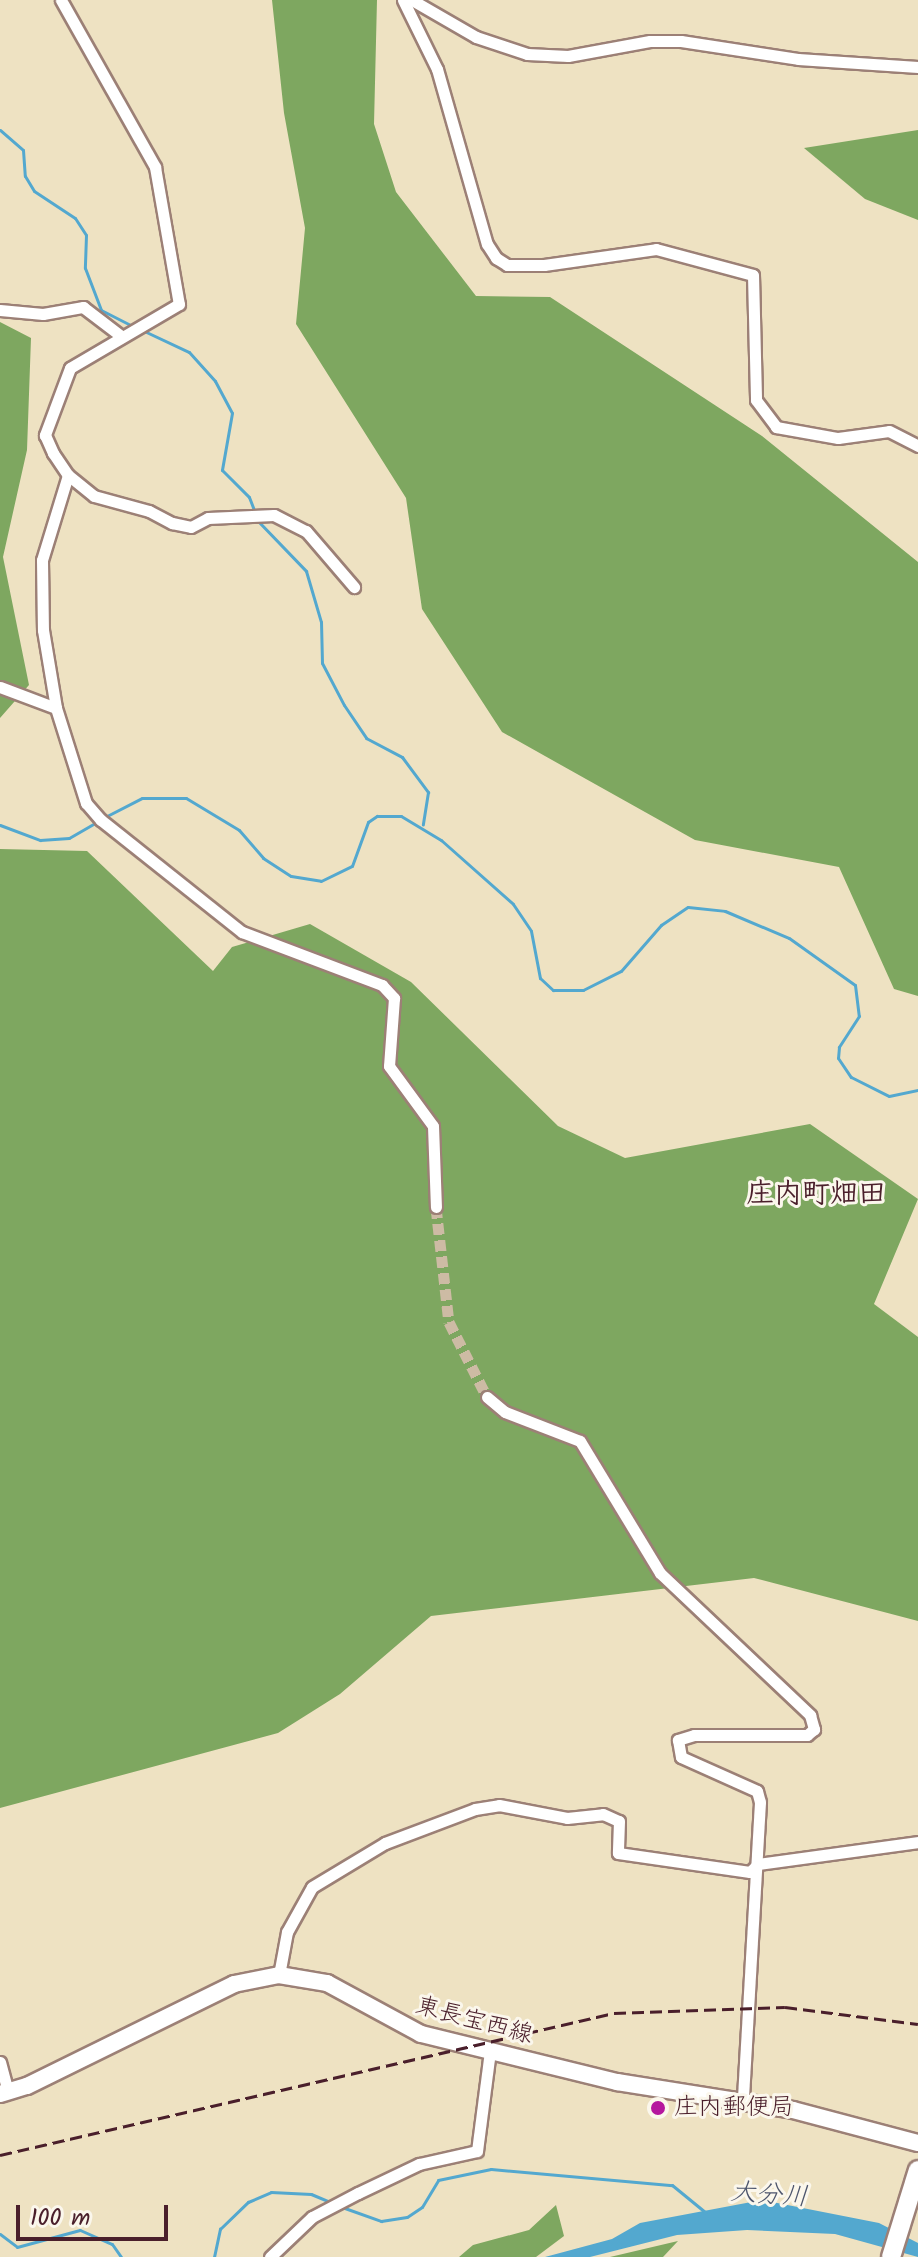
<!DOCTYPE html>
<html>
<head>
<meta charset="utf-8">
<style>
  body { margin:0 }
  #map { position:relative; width:918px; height:2257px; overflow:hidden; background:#eee2c2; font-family:Kalam,"Klee One",sans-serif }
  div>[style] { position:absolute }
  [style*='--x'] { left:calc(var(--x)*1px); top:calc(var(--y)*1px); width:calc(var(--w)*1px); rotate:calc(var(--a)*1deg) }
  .forest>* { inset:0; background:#7ea760 }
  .water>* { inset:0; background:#53a8cf }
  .stream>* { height:3px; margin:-1.5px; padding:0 1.5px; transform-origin:1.5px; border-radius:1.5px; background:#53a8cf }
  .minor-tunnel>* { height:11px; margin-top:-5.5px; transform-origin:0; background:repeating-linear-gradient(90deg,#cdbba4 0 11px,transparent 0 16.5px) }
  .roads { filter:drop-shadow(2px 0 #9c8076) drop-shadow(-2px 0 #9c8076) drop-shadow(0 2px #9c8076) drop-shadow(0 -2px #9c8076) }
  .minor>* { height:11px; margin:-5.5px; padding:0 5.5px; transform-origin:5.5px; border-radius:5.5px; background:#fff }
  .secondary>* { height:16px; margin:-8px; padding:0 8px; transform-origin:8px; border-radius:8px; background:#fff }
  .primary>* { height:18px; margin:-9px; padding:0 9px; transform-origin:9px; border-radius:9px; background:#fff }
  .rail>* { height:3px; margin-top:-1.5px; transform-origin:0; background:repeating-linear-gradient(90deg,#4a1f2b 0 12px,transparent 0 18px) }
  .dots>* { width:22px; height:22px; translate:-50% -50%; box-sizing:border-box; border:4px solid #fbf7ec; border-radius:50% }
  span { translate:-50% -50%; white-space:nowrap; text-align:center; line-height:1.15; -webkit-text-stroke:6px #fbf7ec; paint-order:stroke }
  .street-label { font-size:24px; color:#4a1f2b }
  .poi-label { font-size:24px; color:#4a1f2b }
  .left { translate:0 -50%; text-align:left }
  .water-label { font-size:26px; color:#4e566d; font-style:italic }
  .quarter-label { font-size:28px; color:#4a1f2b; font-weight:700 }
  .scale { position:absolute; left:16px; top:2205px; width:152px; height:36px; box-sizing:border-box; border:4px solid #4a1f2b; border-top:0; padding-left:10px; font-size:24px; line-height:28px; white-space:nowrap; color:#4a1f2b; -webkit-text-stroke:6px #fbf7ec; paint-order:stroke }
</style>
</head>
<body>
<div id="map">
  <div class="forest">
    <div style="clip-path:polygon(272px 0,377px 0,374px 124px,396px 192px,476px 296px,550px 297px,762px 436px,918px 562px,918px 996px,894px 989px,839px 867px,695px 840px,502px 732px,422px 609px,406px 498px,296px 324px,305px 228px,284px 113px)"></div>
    <div style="clip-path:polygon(918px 130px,918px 220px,865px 199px,804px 148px)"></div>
    <div style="clip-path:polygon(0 322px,31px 338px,27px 450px,3px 557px,29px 685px,0 718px)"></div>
    <div style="clip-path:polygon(0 849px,87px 851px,213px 971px,232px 947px,310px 924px,411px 982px,558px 1126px,625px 1158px,810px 1124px,918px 1199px,874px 1304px,918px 1337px,918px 1621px,754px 1578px,431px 1616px,340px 1694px,278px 1733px,0 1808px)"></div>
    <div style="clip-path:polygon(556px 2205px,564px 2236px,536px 2257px,459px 2257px,473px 2245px,529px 2230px)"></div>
    <div style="clip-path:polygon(678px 2241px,663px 2257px,610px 2257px)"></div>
  </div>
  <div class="water">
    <div style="clip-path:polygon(762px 2200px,879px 2223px,918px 2243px,918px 2257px,835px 2234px,747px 2230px,677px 2235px,590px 2257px,545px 2257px,612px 2239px,640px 2223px)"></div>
  </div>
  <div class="stream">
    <div style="--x:0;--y:130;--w:30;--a:41"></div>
    <div style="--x:23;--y:150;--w:26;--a:86"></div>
    <div style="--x:25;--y:176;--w:17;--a:59"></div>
    <div style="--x:34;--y:191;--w:49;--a:33.4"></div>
    <div style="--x:75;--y:218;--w:20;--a:57"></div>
    <div style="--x:86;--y:235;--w:33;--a:92"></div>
    <div style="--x:85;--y:268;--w:45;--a:69.1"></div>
    <div style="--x:101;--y:310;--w:38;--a:27"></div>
    <div style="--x:142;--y:330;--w:52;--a:25.1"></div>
    <div style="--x:189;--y:352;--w:39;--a:48"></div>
    <div style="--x:215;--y:381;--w:36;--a:62"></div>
    <div style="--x:232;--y:413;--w:58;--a:100"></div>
    <div style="--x:222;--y:470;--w:38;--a:45"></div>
    <div style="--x:249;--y:497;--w:17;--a:69"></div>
    <div style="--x:257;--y:520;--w:71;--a:46.1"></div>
    <div style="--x:306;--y:571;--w:53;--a:73.6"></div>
    <div style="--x:321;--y:622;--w:41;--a:88.6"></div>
    <div style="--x:322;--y:663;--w:47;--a:62.4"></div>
    <div style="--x:344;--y:705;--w:40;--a:56"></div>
    <div style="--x:366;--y:738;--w:41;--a:27.8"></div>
    <div style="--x:402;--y:757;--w:44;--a:53.4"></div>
    <div style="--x:428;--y:792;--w:33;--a:99"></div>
    <div style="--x:103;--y:818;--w:44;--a:-27.1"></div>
    <div style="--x:142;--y:798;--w:44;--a:0"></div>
    <div style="--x:186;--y:798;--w:62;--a:31.1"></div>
    <div style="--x:239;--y:830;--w:37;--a:49"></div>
    <div style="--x:263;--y:858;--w:33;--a:33"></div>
    <div style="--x:291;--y:876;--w:30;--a:9"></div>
    <div style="--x:321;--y:881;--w:34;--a:-26"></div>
    <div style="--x:352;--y:866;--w:47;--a:-70"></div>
    <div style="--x:368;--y:822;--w:11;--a:-34"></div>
    <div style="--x:377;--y:816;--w:24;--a:0"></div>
    <div style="--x:401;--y:816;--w:47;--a:31"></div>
    <div style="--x:441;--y:840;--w:96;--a:41.6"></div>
    <div style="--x:513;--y:904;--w:32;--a:56"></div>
    <div style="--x:531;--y:931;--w:48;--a:79.2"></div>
    <div style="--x:540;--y:978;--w:18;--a:43"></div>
    <div style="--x:553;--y:990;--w:30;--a:0"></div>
    <div style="--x:583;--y:990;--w:42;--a:-26.6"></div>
    <div style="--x:621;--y:971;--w:61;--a:-49"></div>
    <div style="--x:661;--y:925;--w:32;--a:-34"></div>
    <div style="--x:688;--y:907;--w:37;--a:6"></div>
    <div style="--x:725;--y:911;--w:69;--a:22.9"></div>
    <div style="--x:789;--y:938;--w:81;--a:35.5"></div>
    <div style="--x:855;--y:985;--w:31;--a:83"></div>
    <div style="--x:859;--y:1016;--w:37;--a:123"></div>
    <div style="--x:839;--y:1047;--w:11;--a:95"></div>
    <div style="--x:838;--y:1058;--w:23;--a:56"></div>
    <div style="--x:851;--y:1077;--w:42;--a:26.6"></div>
    <div style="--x:889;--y:1096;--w:30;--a:-12"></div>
    <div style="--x:0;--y:825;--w:43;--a:20.6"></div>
    <div style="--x:40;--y:840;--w:29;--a:-4"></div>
    <div style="--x:69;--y:838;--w:32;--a:-30"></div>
    <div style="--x:339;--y:2206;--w:45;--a:19.7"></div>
    <div style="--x:381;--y:2221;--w:26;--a:-9"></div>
    <div style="--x:407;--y:2217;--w:18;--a:-34"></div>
    <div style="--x:422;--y:2207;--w:31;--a:-59"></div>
    <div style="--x:438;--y:2180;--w:54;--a:-11.7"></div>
    <div style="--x:491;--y:2169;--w:182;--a:5.1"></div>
    <div style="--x:672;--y:2185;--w:43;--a:39.3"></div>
    <div style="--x:0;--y:2234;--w:21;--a:37"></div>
    <div style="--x:17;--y:2247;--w:65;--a:-15.1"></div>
    <div style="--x:80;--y:2230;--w:35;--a:24"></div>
    <div style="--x:112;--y:2244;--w:16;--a:55"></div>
    <div style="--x:214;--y:2257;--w:29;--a:-78"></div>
    <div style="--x:220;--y:2229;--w:39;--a:-44"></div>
    <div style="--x:248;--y:2202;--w:25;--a:-23"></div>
    <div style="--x:271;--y:2192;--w:40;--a:2.9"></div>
    <div style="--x:311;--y:2194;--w:23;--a:23"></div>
  </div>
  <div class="minor-tunnel">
    <div style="--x:436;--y:1207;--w:116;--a:83.6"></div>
    <div style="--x:449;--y:1322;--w:84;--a:63.1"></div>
  </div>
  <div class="roads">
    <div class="minor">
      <div style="--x:61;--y:0;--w:192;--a:60.6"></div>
      <div style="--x:155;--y:167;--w:139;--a:80.1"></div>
      <div style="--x:179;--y:304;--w:126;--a:149.6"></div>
      <div style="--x:70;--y:368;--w:72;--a:110.5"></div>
      <div style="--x:45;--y:435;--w:20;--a:66"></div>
      <div style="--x:53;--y:453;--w:27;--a:56"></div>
      <div style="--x:68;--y:475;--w:33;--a:39"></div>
      <div style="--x:94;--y:496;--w:57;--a:15.3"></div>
      <div style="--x:149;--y:511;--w:26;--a:28"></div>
      <div style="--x:172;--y:523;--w:19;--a:12"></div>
      <div style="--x:191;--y:527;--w:19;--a:-28"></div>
      <div style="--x:208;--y:518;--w:66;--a:-2.6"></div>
      <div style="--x:274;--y:515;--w:36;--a:27"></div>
      <div style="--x:306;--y:531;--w:74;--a:49.4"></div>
      <div style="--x:403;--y:0;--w:77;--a:63.8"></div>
      <div style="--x:437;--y:69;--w:182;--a:74.1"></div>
      <div style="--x:487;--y:244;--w:17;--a:57"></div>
      <div style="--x:496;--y:258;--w:13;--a:32"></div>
      <div style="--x:507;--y:265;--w:37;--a:0"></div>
      <div style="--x:544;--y:265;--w:113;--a:-8.1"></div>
      <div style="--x:656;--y:249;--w:100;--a:15"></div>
      <div style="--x:753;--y:275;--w:125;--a:88.6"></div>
      <div style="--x:756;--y:400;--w:34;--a:53"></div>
      <div style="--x:776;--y:427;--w:63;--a:10.1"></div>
      <div style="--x:838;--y:438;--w:51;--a:-7.8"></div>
      <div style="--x:889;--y:431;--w:33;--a:27"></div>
      <div style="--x:412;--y:0;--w:74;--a:30"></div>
      <div style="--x:476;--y:37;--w:54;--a:18.4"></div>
      <div style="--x:527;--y:54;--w:41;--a:2.8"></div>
      <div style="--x:568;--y:56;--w:83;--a:-10.4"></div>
      <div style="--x:650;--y:41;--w:31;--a:0"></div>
      <div style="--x:681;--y:41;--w:118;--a:8.7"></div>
      <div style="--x:798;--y:59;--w:120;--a:3.8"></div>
      <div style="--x:0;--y:310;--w:43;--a:5.3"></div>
      <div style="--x:43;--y:314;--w:41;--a:-9.9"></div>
      <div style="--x:83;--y:307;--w:48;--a:37.3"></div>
      <div style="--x:68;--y:475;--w:89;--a:107"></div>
      <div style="--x:42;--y:560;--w:70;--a:89.2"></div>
      <div style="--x:43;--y:630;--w:79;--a:80.5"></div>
      <div style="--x:56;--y:708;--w:100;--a:72.5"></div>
      <div style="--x:86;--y:803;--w:23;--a:49"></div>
      <div style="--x:101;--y:820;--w:180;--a:38.5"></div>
      <div style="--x:242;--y:932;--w:150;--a:20.7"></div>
      <div style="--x:382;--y:985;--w:18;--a:47"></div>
      <div style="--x:394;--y:998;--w:68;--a:94.2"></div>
      <div style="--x:389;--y:1066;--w:74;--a:53.7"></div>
      <div style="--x:433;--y:1126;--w:81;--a:87.9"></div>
      <div style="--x:0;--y:687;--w:60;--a:20.6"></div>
      <div style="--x:487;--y:1397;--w:23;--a:40"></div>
      <div style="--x:505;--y:1412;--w:80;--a:21.1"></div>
      <div style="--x:580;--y:1441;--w:154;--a:58.8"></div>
      <div style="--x:660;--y:1573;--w:207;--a:43.4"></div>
      <div style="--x:810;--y:1715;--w:15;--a:74"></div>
      <div style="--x:814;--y:1729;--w:9;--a:139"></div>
      <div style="--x:807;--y:1735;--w:113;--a:180"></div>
      <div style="--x:694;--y:1735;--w:17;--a:163"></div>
      <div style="--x:678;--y:1740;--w:17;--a:80"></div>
      <div style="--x:681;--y:1757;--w:83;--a:24.1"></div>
      <div style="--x:757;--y:1791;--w:11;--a:75"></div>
      <div style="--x:760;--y:1802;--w:299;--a:93.3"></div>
      <div style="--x:279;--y:1975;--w:44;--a:-79.5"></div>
      <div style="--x:287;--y:1932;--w:51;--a:-60.9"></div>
      <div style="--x:312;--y:1887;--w:85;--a:-31.1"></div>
      <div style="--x:385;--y:1843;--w:96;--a:-20.7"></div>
      <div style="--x:475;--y:1809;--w:24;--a:-9"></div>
      <div style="--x:499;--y:1805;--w:69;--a:10.8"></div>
      <div style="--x:567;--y:1818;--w:36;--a:-6"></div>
      <div style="--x:603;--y:1814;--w:17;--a:24"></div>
      <div style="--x:619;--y:1821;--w:32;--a:92"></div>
      <div style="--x:618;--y:1853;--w:133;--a:8.2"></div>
      <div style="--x:750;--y:1872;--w:11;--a:-45"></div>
      <div style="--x:758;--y:1864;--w:162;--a:-7.8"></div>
      <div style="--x:0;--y:2062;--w:31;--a:75"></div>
      <div style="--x:270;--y:2257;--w:58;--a:-43.6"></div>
      <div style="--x:312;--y:2217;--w:52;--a:-27.6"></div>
      <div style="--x:358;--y:2193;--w:68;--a:-25.4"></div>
      <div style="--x:419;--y:2164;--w:59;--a:-12.6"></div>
      <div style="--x:477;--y:2151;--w:101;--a:-82.6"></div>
    </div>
    <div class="secondary">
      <div style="--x:0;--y:2094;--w:28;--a:-17"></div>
      <div style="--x:27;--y:2086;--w:231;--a:-26.2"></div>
      <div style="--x:234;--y:1984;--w:46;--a:-11.3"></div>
      <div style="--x:279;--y:1975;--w:49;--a:9.5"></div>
      <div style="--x:327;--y:1983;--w:107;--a:28.5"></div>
      <div style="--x:421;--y:2034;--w:202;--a:13.8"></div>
      <div style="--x:617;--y:2082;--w:178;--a:9"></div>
      <div style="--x:793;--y:2110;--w:129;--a:14.8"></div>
    </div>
    <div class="primary">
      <div style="--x:891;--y:2257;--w:91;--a:-72.8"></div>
    </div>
  </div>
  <div class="rail">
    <div style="--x:0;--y:2155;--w:630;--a:-13.02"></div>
    <div style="--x:614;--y:2013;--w:171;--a:-2"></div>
    <div style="--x:785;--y:2007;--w:134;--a:7.3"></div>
  </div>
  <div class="dots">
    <div style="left:658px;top:2108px;background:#b5179e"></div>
  </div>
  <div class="street-label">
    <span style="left:474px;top:2021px;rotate:15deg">東長宝西線</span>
  </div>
  <div class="poi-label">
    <span class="left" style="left:674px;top:2108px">庄内郵便局</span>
  </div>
  <div class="water-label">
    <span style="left:769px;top:2196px;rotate:4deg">大分川</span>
  </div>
  <div class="quarter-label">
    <span style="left:816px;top:1195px">庄内町畑田</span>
  </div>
  <div class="scale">100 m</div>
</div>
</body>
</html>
